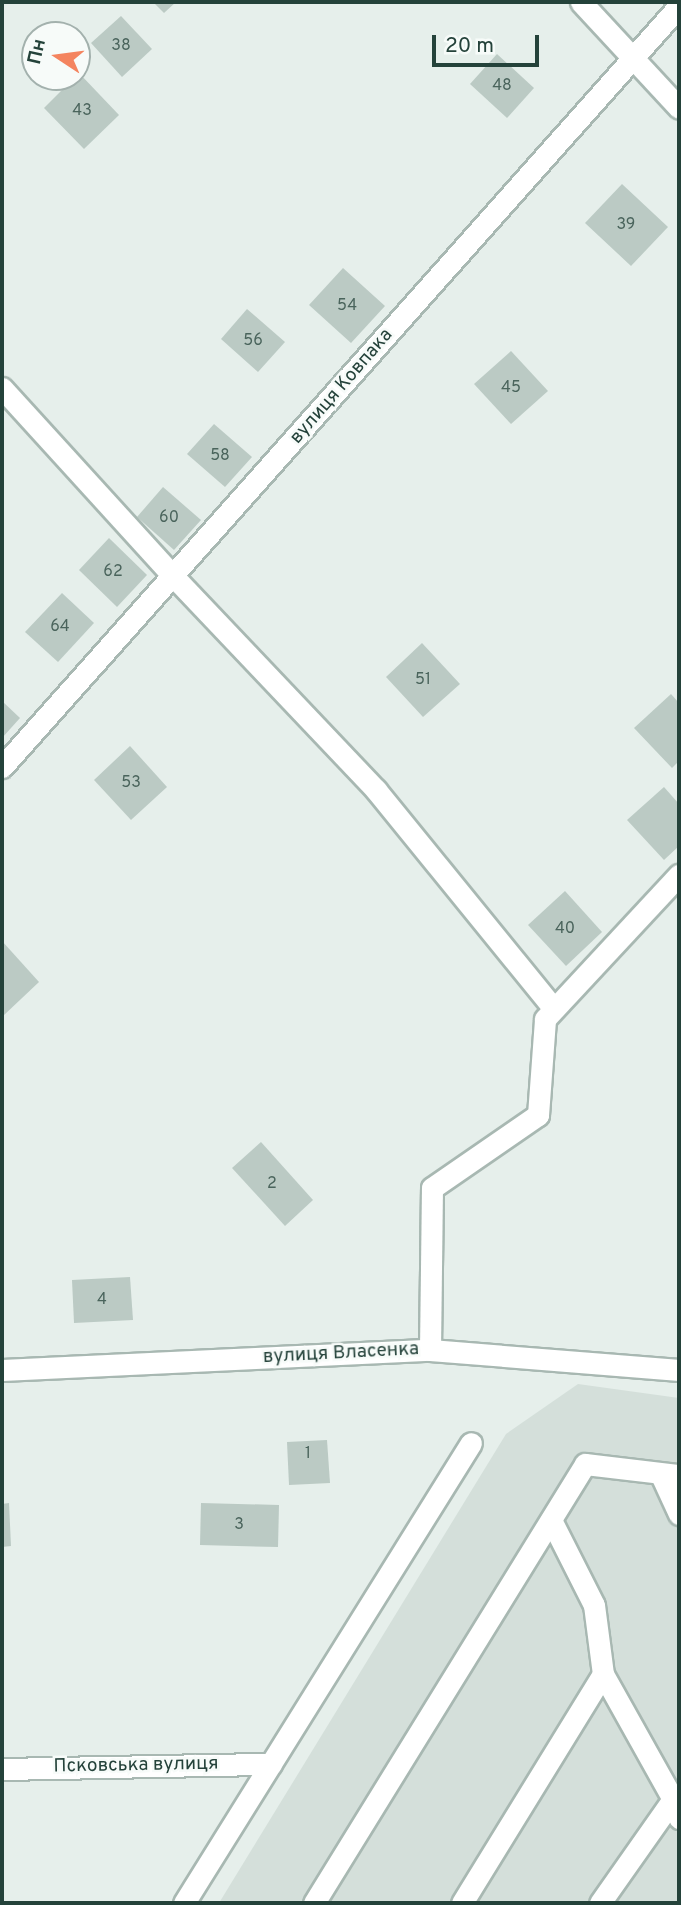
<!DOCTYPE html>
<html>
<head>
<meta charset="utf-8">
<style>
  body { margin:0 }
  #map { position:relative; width:681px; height:1905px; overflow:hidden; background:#e6efeb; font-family:Overpass,sans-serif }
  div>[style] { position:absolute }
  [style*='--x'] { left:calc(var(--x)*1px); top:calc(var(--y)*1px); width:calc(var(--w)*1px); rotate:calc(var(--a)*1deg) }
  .built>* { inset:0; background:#d4dfda }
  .building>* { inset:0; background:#bbcac4 }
  .roads { filter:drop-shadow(2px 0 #a8b8b2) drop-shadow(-2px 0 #a8b8b2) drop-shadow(0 2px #a8b8b2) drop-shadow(0 -2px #a8b8b2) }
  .minor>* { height:21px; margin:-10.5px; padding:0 10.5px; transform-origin:10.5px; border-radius:10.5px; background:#fff }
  span { translate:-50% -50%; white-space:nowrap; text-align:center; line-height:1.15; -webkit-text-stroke:5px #f7fbf9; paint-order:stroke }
  .number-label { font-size:16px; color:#4a645c }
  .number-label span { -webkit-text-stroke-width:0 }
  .street-label { font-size:19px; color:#24423a }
  .frame { position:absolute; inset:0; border:4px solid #24423a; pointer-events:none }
  .north { position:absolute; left:21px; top:21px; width:70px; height:70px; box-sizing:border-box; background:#f7fbf9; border:2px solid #a3b1ad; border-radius:50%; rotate:283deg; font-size:19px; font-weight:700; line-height:28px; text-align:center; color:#24423a }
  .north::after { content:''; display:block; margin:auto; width:24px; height:32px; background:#f4845f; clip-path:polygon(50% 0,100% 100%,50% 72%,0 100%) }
  .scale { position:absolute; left:432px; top:35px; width:107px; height:32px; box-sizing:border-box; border:4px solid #24423a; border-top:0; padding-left:9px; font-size:21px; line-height:24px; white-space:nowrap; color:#24423a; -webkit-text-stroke:5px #f7fbf9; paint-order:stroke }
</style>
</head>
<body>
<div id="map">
  <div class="built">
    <div style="clip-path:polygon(578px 1384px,679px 1398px,679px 1903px,219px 1903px,506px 1434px)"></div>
  </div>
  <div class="building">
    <div style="clip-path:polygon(153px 2px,176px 2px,164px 13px)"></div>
    <div style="clip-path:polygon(121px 16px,152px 49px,122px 77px,91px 43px)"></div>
    <div style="clip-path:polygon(497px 54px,534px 88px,507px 118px,470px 84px)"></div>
    <div style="clip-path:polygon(79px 73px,119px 115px,84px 149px,44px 108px)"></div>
    <div style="clip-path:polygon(622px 184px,668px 227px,631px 266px,585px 223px)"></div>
    <div style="clip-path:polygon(343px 268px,385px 306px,351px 343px,309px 305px)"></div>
    <div style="clip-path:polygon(247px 309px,285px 342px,258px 372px,221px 339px)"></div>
    <div style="clip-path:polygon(511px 351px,548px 391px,511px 424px,474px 384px)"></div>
    <div style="clip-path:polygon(214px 424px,252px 457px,225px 487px,187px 454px)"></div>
    <div style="clip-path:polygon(163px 487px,201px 520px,174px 550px,137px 517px)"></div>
    <div style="clip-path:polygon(109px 538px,147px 575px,117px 607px,79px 570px)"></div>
    <div style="clip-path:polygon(62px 593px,94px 623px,58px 662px,25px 632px)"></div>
    <div style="clip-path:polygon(422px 643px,460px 684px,423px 717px,386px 677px)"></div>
    <div style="clip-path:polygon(671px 694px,679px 703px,679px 761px,672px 768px,634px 728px)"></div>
    <div style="clip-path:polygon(2px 701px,20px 718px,2px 738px)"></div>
    <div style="clip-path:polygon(130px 746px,167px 787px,131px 820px,94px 780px)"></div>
    <div style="clip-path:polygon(664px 787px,679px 804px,679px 846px,664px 860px,627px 820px)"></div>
    <div style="clip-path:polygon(565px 891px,602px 932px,566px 966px,528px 925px)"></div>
    <div style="clip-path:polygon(2px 941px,39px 982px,3px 1016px,2px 1014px)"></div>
    <div style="clip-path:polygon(261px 1142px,313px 1200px,285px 1226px,232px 1168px)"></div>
    <div style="clip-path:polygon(130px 1277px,133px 1320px,74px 1323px,72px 1280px)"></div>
    <div style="clip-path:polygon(327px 1440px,330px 1483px,289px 1485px,287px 1442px)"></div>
    <div style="clip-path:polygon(9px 1503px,11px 1546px,2px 1547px,2px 1504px)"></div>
    <div style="clip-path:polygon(201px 1503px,279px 1505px,278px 1547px,200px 1545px)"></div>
  </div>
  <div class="roads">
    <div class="minor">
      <div style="--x:581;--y:2;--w:144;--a:47.2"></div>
      <div style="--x:2;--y:388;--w:256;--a:47.7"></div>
      <div style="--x:174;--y:577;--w:294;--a:46.5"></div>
      <div style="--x:376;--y:790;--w:282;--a:50.9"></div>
      <div style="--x:2;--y:767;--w:1019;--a:-48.34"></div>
      <div style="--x:430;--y:1350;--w:162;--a:-89.3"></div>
      <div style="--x:432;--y:1188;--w:129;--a:-34.6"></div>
      <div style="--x:538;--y:1115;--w:96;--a:-85.8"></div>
      <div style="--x:545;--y:1019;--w:197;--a:-47.1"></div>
      <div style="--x:2;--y:1370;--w:428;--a:-2.7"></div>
      <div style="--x:430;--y:1350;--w:250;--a:4.6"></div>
      <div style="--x:661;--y:1475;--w:43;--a:65.2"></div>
      <div style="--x:551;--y:1520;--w:95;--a:63.2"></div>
      <div style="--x:594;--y:1605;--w:70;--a:82.6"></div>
      <div style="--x:2;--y:1769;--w:269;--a:-1.1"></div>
      <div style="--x:184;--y:1903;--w:542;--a:-58.04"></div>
      <div style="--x:314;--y:1903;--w:516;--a:-58.31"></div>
      <div style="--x:585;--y:1464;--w:95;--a:6.7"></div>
      <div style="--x:462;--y:1903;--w:269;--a:-58.4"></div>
      <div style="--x:603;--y:1674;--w:143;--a:60.8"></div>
      <div style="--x:673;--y:1799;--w:20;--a:72"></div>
      <div style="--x:600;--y:1903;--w:127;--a:-54.9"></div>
    </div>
  </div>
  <div class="number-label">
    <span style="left:121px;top:46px">38</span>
    <span style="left:502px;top:86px">48</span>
    <span style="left:82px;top:111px">43</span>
    <span style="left:626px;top:225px">39</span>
    <span style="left:347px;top:306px">54</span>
    <span style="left:253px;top:341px">56</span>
    <span style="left:511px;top:388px">45</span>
    <span style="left:220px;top:456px">58</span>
    <span style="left:169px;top:518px">60</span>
    <span style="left:113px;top:572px">62</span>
    <span style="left:60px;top:627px">64</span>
    <span style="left:423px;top:680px">51</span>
    <span style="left:131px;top:783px">53</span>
    <span style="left:565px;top:929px">40</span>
    <span style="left:272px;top:1184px">2</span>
    <span style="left:102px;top:1300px">4</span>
    <span style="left:308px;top:1454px">1</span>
    <span style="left:239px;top:1525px">3</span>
  </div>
  <div class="street-label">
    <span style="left:342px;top:387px;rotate:-49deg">вулиця Ковпака</span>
    <span style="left:341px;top:1354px;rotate:-3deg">вулиця Власенка</span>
    <span style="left:136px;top:1766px;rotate:-1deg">Псковська вулиця</span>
  </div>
  <div class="frame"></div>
  <div class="north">Пн</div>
  <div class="scale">20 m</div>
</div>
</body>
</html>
